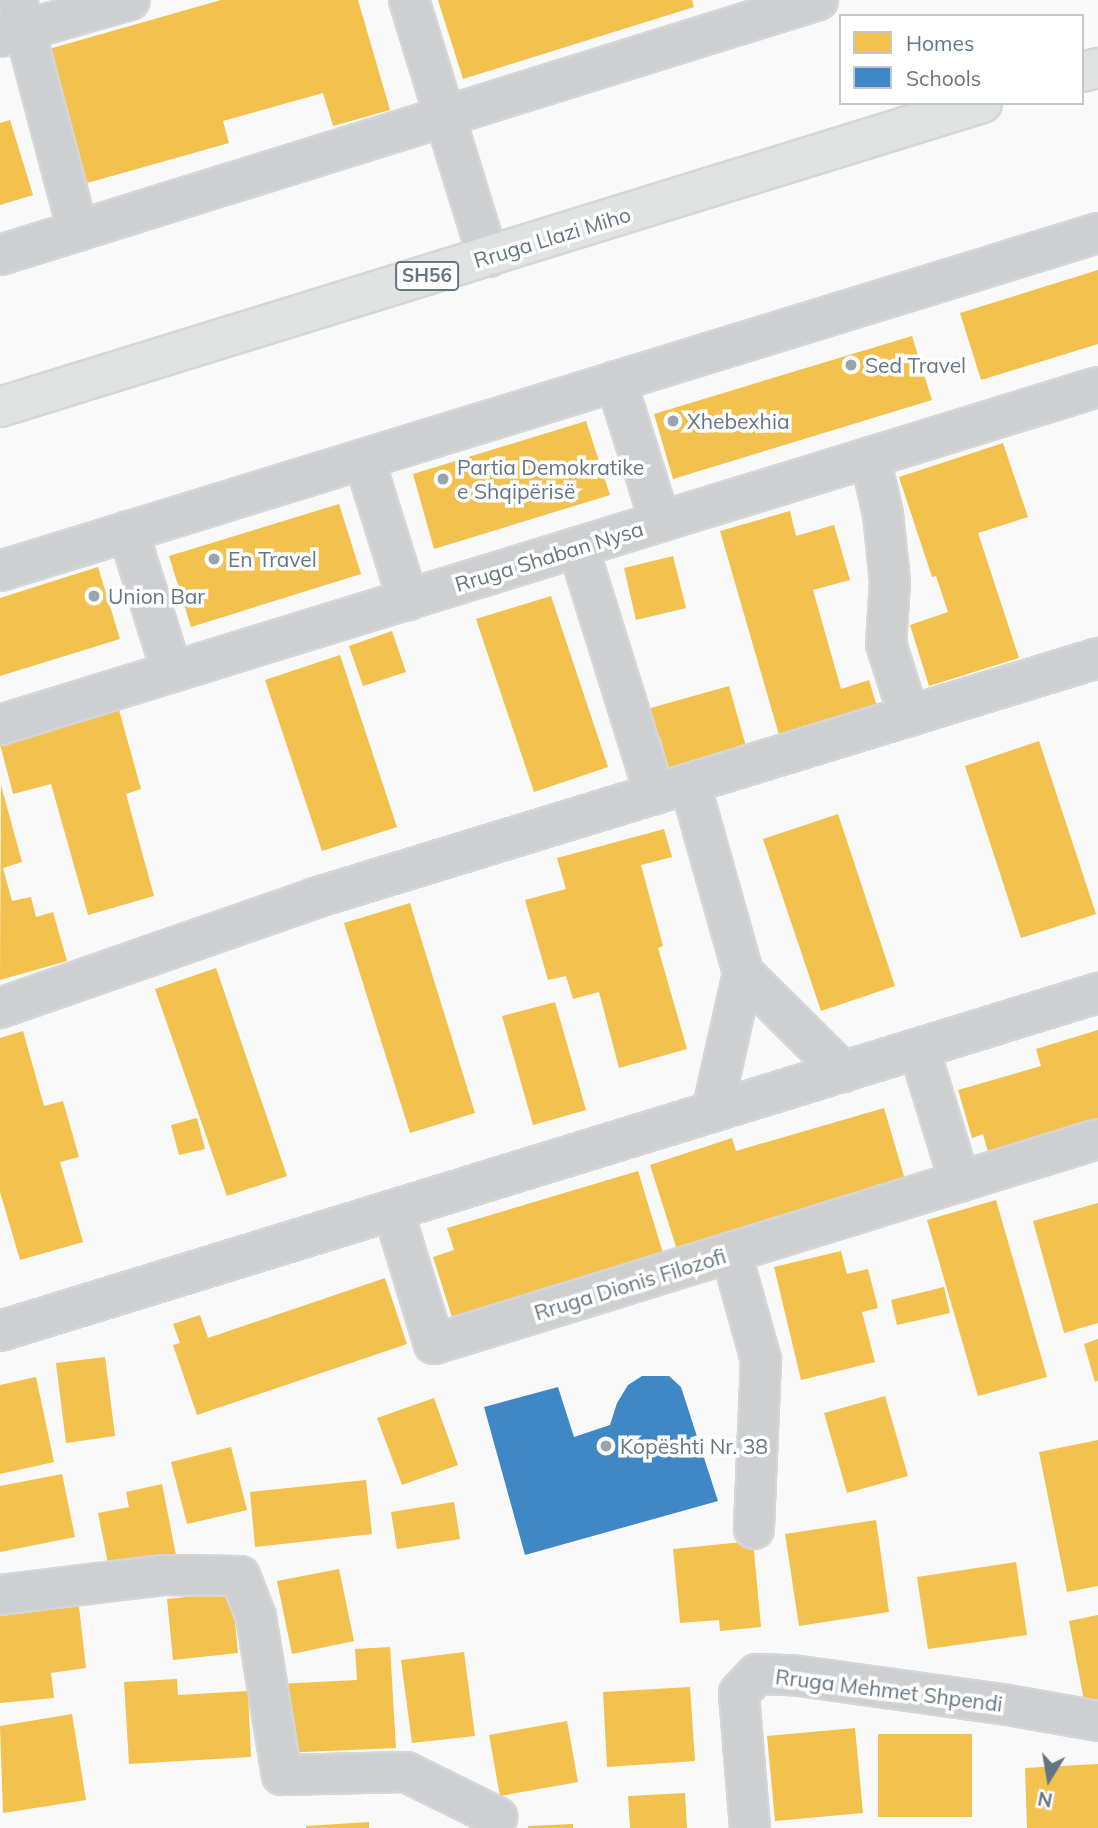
<!DOCTYPE html>
<html>
<head>
<meta charset="utf-8">
<style>
  body { margin:0 }
  #map { position:relative; width:1098px; height:1828px; overflow:hidden; background:#f9f9f9; font-family:Mulish,sans-serif }
  div>[style] { position:absolute }
  [style*='--x'] { left:calc(var(--x)*1px); top:calc(var(--y)*1px); width:calc(var(--w)*1px); rotate:calc(var(--a)*1deg) }
  .homes>* { inset:0; background:#f2c14e }
  .schools>* { inset:0; background:#3f88c5 }
  .roads { filter:drop-shadow(2px 0 #d5d6d7) drop-shadow(-2px 0 #d5d6d7) drop-shadow(0 2px #d5d6d7) drop-shadow(0 -2px #d5d6d7) }
  .minor>* { height:38px; margin:-19px; padding:0 19px; transform-origin:19px; border-radius:19px; background:#cecfd0 }
  .major>* { height:38px; margin:-19px; padding:0 19px; transform-origin:19px; border-radius:19px; background:#e1e2e2 }
  .dots>* { width:19px; height:19px; translate:-50% -50%; box-sizing:border-box; border:4px solid #fff; border-radius:50% }
  span { translate:-50% -50%; white-space:nowrap; text-align:center; line-height:1.15; -webkit-text-stroke:7px #fff; paint-order:stroke }
  .shield-label span { padding:2px 5px; background:#fff; border:2px solid; border-radius:5px; -webkit-text-stroke-width:0 }
  .shield-label { font-size:19px; color:#657683; font-weight:700 }
  .street-label { font-size:21px; color:#657683 }
  .poi-label { font-size:21px; color:#657683 }
  .left { translate:0 -50%; text-align:left }
  .legend { position:absolute; left:839px; top:14px; width:245px; height:91px; box-sizing:border-box; background:#fff; border:2px solid #c1c8cd; margin:0; padding:9px 12px; list-style:none; font-size:21px; color:#657683 }
  .legend li { display:flex; align-items:center; gap:14px; height:35px }
  .legend b { width:35px; border:2px solid #c1c8cd }
  .north { position:absolute; left:1014px; top:1744px; width:70px; height:70px; -webkit-text-stroke:5px #fff; paint-order:stroke; rotate:191deg; font-size:19px; font-weight:700; line-height:28px; text-align:center; color:#657683 }
  .north::after { content:''; display:block; margin:auto; width:24px; height:32px; background:#657683; clip-path:polygon(50% 0,100% 100%,50% 72%,0 100%) }
</style>
</head>
<body>
<div id="map">
  <div class="homes">
    <div style="clip-path:polygon(221px 0,358px 0,390px 110px,333px 126px,323px 93px,223px 121px,229px 143px,80px 185px,42px 51px)"></div>
    <div style="clip-path:polygon(438px 0,692px 0,694px 7px,463px 79px)"></div>
    <div style="clip-path:polygon(10px 120px,33px 195px,0 205px,0 123px)"></div>
    <div style="clip-path:polygon(1098px 270px,1098px 344px,981px 380px,960px 313px)"></div>
    <div style="clip-path:polygon(912px 336px,932px 400px,673px 479px,654px 414px)"></div>
    <div style="clip-path:polygon(586px 421px,610px 495px,434px 549px,413px 474px)"></div>
    <div style="clip-path:polygon(1003px 443px,1028px 517px,978px 533px,1019px 658px,929px 686px,910px 625px,948px 612px,936px 576px,932px 577px,899px 477px)"></div>
    <div style="clip-path:polygon(339px 504px,361px 574px,191px 627px,169px 556px)"></div>
    <div style="clip-path:polygon(790px 511px,796px 536px,834px 525px,850px 580px,813px 590px,841px 689px,869px 680px,877px 707px,779px 735px,720px 531px)"></div>
    <div style="clip-path:polygon(673px 556px,686px 608px,636px 620px,624px 568px)"></div>
    <div style="clip-path:polygon(98px 567px,120px 639px,0 676px,0 598px)"></div>
    <div style="clip-path:polygon(551px 596px,608px 767px,534px 792px,476px 619px)"></div>
    <div style="clip-path:polygon(392px 631px,406px 672px,363px 686px,349px 646px)"></div>
    <div style="clip-path:polygon(340px 655px,397px 827px,322px 851px,265px 680px)"></div>
    <div style="clip-path:polygon(729px 686px,747px 750px,670px 772px,660px 737px,656px 737px,647px 709px)"></div>
    <div style="clip-path:polygon(119px 710px,141px 789px,126px 794px,154px 896px,88px 915px,51px 784px,13px 794px,0 744px)"></div>
    <div style="clip-path:polygon(1039px 741px,1096px 914px,1021px 938px,965px 766px)"></div>
    <div style="clip-path:polygon(1px 785px,22px 862px,3px 868px,12px 901px,31px 897px,36px 917px,53px 912px,67px 961px,0 980px)"></div>
    <div style="clip-path:polygon(838px 814px,895px 986px,821px 1011px,763px 839px)"></div>
    <div style="clip-path:polygon(664px 829px,672px 857px,641px 865px,663px 946px,658px 948px,687px 1049px,619px 1068px,599px 992px,573px 999px,566px 976px,548px 980px,525px 900px,566px 889px,557px 858px)"></div>
    <div style="clip-path:polygon(410px 903px,475px 1113px,410px 1133px,344px 923px)"></div>
    <div style="clip-path:polygon(216px 968px,287px 1176px,227px 1196px,155px 989px)"></div>
    <div style="clip-path:polygon(555px 1002px,586px 1110px,533px 1125px,502px 1016px)"></div>
    <div style="clip-path:polygon(1098px 1030px,1098px 1118px,988px 1152px,983px 1134px,972px 1138px,958px 1090px,1041px 1066px,1036px 1049px)"></div>
    <div style="clip-path:polygon(23px 1031px,44px 1106px,63px 1101px,79px 1157px,60px 1162px,83px 1242px,20px 1260px,0 1192px,0 1038px)"></div>
    <div style="clip-path:polygon(884px 1108px,906px 1183px,677px 1250px,650px 1165px,732px 1138px,736px 1151px)"></div>
    <div style="clip-path:polygon(197px 1118px,205px 1149px,179px 1155px,171px 1125px)"></div>
    <div style="clip-path:polygon(638px 1171px,663px 1253px,452px 1317px,433px 1257px,454px 1250px,447px 1228px)"></div>
    <div style="clip-path:polygon(996px 1200px,1047px 1377px,978px 1396px,927px 1220px)"></div>
    <div style="clip-path:polygon(1098px 1203px,1098px 1323px,1064px 1333px,1033px 1221px)"></div>
    <div style="clip-path:polygon(841px 1251px,847px 1274px,868px 1269px,878px 1308px,862px 1312px,875px 1362px,801px 1380px,774px 1267px)"></div>
    <div style="clip-path:polygon(385px 1278px,407px 1344px,197px 1415px,173px 1345px,180px 1343px,173px 1324px,200px 1315px,208px 1338px)"></div>
    <div style="clip-path:polygon(944px 1287px,950px 1313px,897px 1325px,891px 1300px)"></div>
    <div style="clip-path:polygon(1098px 1339px,1098px 1381px,1095px 1382px,1084px 1344px)"></div>
    <div style="clip-path:polygon(105px 1357px,115px 1436px,66px 1443px,56px 1363px)"></div>
    <div style="clip-path:polygon(36px 1377px,54px 1462px,0 1474px,0 1385px)"></div>
    <div style="clip-path:polygon(885px 1396px,908px 1476px,847px 1493px,824px 1413px)"></div>
    <div style="clip-path:polygon(434px 1398px,458px 1465px,402px 1485px,377px 1418px)"></div>
    <div style="clip-path:polygon(1098px 1440px,1098px 1586px,1067px 1592px,1039px 1452px)"></div>
    <div style="clip-path:polygon(231px 1447px,247px 1510px,187px 1524px,171px 1462px)"></div>
    <div style="clip-path:polygon(62px 1474px,75px 1537px,0 1552px,0 1486px)"></div>
    <div style="clip-path:polygon(366px 1480px,372px 1534px,255px 1547px,250px 1492px)"></div>
    <div style="clip-path:polygon(162px 1484px,176px 1555px,109px 1568px,98px 1513px,129px 1507px,126px 1492px)"></div>
    <div style="clip-path:polygon(454px 1502px,460px 1539px,397px 1549px,391px 1512px)"></div>
    <div style="clip-path:polygon(876px 1520px,889px 1612px,799px 1626px,785px 1534px)"></div>
    <div style="clip-path:polygon(753px 1541px,761px 1627px,720px 1631px,719px 1620px,680px 1623px,673px 1549px)"></div>
    <div style="clip-path:polygon(1016px 1562px,1027px 1635px,928px 1649px,917px 1577px)"></div>
    <div style="clip-path:polygon(339px 1569px,354px 1641px,292px 1654px,277px 1581px)"></div>
    <div style="clip-path:polygon(232px 1592px,238px 1653px,173px 1660px,167px 1599px)"></div>
    <div style="clip-path:polygon(78px 1598px,86px 1668px,51px 1673px,54px 1698px,0 1703px,0 1607px)"></div>
    <div style="clip-path:polygon(1098px 1615px,1098px 1703px,1085px 1706px,1069px 1621px)"></div>
    <div style="clip-path:polygon(390px 1647px,396px 1748px,281px 1753px,277px 1684px,357px 1680px,355px 1649px)"></div>
    <div style="clip-path:polygon(464px 1652px,475px 1736px,412px 1743px,401px 1660px)"></div>
    <div style="clip-path:polygon(177px 1679px,178px 1695px,248px 1691px,251px 1757px,129px 1764px,124px 1682px)"></div>
    <div style="clip-path:polygon(690px 1687px,695px 1761px,607px 1767px,603px 1692px)"></div>
    <div style="clip-path:polygon(72px 1714px,86px 1800px,3px 1813px,0 1726px)"></div>
    <div style="clip-path:polygon(567px 1721px,578px 1782px,500px 1796px,489px 1735px)"></div>
    <div style="clip-path:polygon(855px 1728px,863px 1813px,775px 1821px,767px 1736px)"></div>
    <div style="clip-path:polygon(878px 1734px,972px 1734px,972px 1817px,878px 1817px)"></div>
    <div style="clip-path:polygon(1098px 1764px,1098px 1828px,1027px 1828px,1025px 1768px)"></div>
    <div style="clip-path:polygon(685px 1793px,687px 1828px,630px 1828px,628px 1796px)"></div>
    <div style="clip-path:polygon(369px 1822px,369px 1828px,306px 1828px,306px 1826px)"></div>
    <div style="clip-path:polygon(573px 1824px,573px 1828px,528px 1828px,528px 1826px)"></div>
  </div>
  <div class="schools">
    <div style="clip-path:polygon(642px 1376px,669px 1376px,681px 1387px,718px 1501px,525px 1555px,484px 1407px,558px 1387px,574px 1437px,610px 1425px,617px 1403px,628px 1385px)"></div>
  </div>
  <div class="roads">
    <div class="minor">
      <div style="--x:17;--y:0;--w:239;--a:75.2"></div>
      <div style="--x:409;--y:0;--w:269;--a:72.9"></div>
      <div style="--x:0;--y:37;--w:135;--a:-15.9"></div>
      <div style="--x:0;--y:255;--w:857;--a:-17.31"></div>
      <div style="--x:616;--y:381;--w:147;--a:72.6"></div>
      <div style="--x:870;--y:457;--w:58;--a:77.2"></div>
      <div style="--x:883;--y:514;--w:68;--a:84.1"></div>
      <div style="--x:890;--y:582;--w:62;--a:93.7"></div>
      <div style="--x:886;--y:644;--w:76;--a:72.3"></div>
      <div style="--x:364;--y:459;--w:148;--a:72.7"></div>
      <div style="--x:128;--y:531;--w:148;--a:72.7"></div>
      <div style="--x:578;--y:547;--w:259;--a:72.7"></div>
      <div style="--x:0;--y:571;--w:1149;--a:-17.11"></div>
      <div style="--x:0;--y:725;--w:1149;--a:-17.11"></div>
      <div style="--x:690;--y:784;--w:196;--a:74.3"></div>
      <div style="--x:743;--y:973;--w:141;--a:44.7"></div>
      <div style="--x:0;--y:1008;--w:334;--a:-19.2"></div>
      <div style="--x:315;--y:898;--w:819;--a:-17.04"></div>
      <div style="--x:919;--y:1049;--w:139;--a:72.9"></div>
      <div style="--x:712;--y:1112;--w:142;--a:-77.4"></div>
      <div style="--x:393;--y:1210;--w:140;--a:73"></div>
      <div style="--x:434;--y:1344;--w:695;--a:-17.16"></div>
      <div style="--x:731;--y:1252;--w:112;--a:74.5"></div>
      <div style="--x:761;--y:1360;--w:169;--a:92.4"></div>
      <div style="--x:0;--y:1331;--w:1149;--a:-17.11"></div>
      <div style="--x:0;--y:1595;--w:165;--a:-7"></div>
      <div style="--x:164;--y:1575;--w:76;--a:0.8"></div>
      <div style="--x:240;--y:1576;--w:44;--a:68.7"></div>
      <div style="--x:256;--y:1617;--w:160;--a:80.7"></div>
      <div style="--x:282;--y:1775;--w:124;--a:-1.4"></div>
      <div style="--x:406;--y:1772;--w:102;--a:26.3"></div>
      <div style="--x:750;--y:1828;--w:135;--a:-94.7"></div>
      <div style="--x:739;--y:1693;--w:26;--a:-47"></div>
      <div style="--x:757;--y:1674;--w:35;--a:2"></div>
      <div style="--x:792;--y:1675;--w:212;--a:7.9"></div>
      <div style="--x:1002;--y:1704;--w:97;--a:10"></div>
    </div>
    <div class="major">
      <div style="--x:1082;--y:72;--w:16;--a:-14"></div>
      <div style="--x:0;--y:407;--w:1028;--a:-17.2"></div>
    </div>
  </div>
  <div class="dots">
    <div style="left:851px;top:365px;background:#99a4ac"></div>
    <div style="left:673px;top:421px;background:#99a4ac"></div>
    <div style="left:443px;top:479px;background:#99a4ac"></div>
    <div style="left:214px;top:559px;background:#99a4ac"></div>
    <div style="left:94px;top:596px;background:#99a4ac"></div>
    <div style="left:606px;top:1446px;background:#99a4ac"></div>
  </div>
  <div class="shield-label">
    <span style="left:427px;top:276px">SH56</span>
  </div>
  <div class="street-label">
    <span style="left:552px;top:237px;rotate:-17deg">Rruga Llazi Miho</span>
    <span style="left:549px;top:556px;rotate:-17deg">Rruga Shaban Nysa</span>
    <span style="left:630px;top:1284px;rotate:-17deg">Rruga Dionis Filozofi</span>
    <span style="left:889px;top:1690px;rotate:7deg">Rruga Mehmet Shpendi</span>
  </div>
  <div class="poi-label">
    <span class="left" style="left:865px;top:365px">Sed Travel</span>
    <span class="left" style="left:687px;top:421px">Xhebexhia</span>
    <span class="left" style="left:457px;top:479px">Partia Demokratike<br>e Shqipërisë</span>
    <span class="left" style="left:228px;top:559px">En Travel</span>
    <span class="left" style="left:108px;top:596px">Union Bar</span>
    <span class="left" style="left:620px;top:1446px">Kopështi Nr. 38</span>
  </div>
  <ul class="legend">
  <li><b style="height:19px;background:#f2c14e"></b>Homes</li>
  <li><b style="height:19px;background:#3f88c5"></b>Schools</li>
  </ul>
  <div class="north">N</div>
</div>
</body>
</html>
